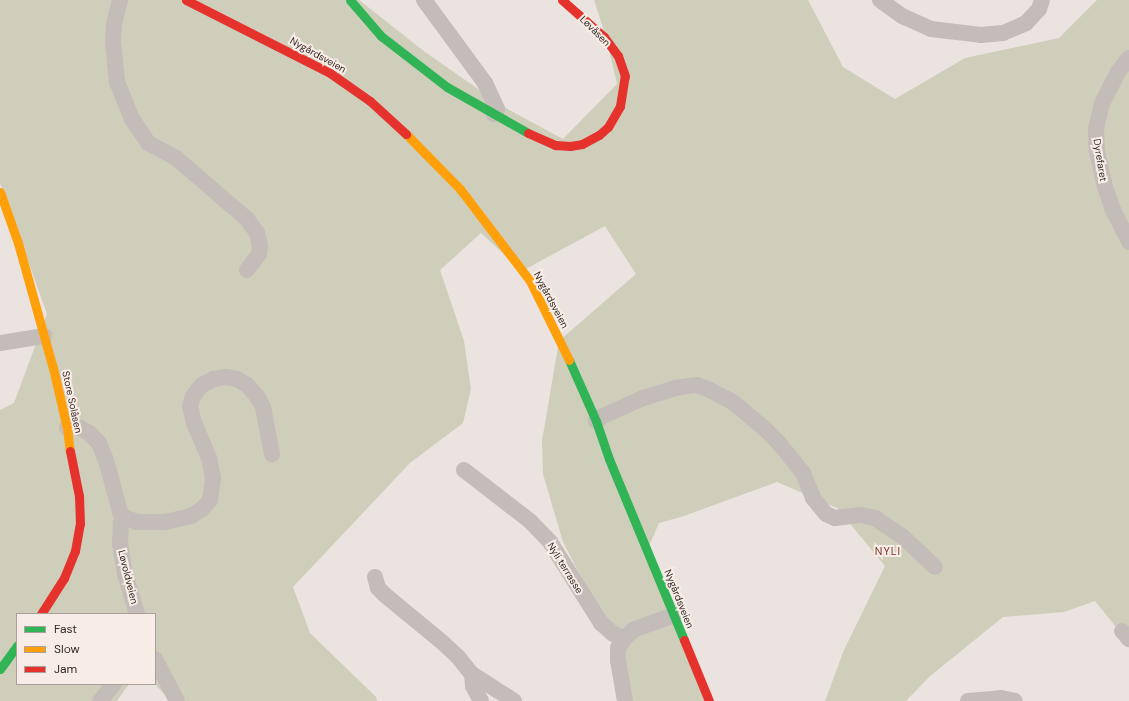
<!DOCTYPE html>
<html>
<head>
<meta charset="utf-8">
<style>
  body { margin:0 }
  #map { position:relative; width:1129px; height:701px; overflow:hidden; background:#ebe3df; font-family:"DM Sans",sans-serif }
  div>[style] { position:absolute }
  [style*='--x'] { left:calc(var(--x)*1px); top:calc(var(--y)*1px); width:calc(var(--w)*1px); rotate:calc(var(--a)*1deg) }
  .green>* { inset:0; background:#ceceba }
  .street>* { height:16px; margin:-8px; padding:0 8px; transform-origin:8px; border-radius:8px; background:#c4bcb8 }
  .fast>* { height:9px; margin:-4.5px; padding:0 4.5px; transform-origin:4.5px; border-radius:4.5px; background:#30b455 }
  .slow>* { height:9px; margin:-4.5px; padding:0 4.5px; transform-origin:4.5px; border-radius:4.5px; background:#ff9f0a }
  .jam>* { height:9px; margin:-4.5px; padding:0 4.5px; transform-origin:4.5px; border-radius:4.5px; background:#e5322d }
  span { translate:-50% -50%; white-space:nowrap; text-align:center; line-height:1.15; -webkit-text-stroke:4px #f8ede6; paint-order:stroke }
  .street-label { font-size:10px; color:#342927 }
  .neighbourhood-label { font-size:11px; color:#7d2d26; letter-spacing:1px }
  .legend { position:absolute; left:16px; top:613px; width:140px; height:72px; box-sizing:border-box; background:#f8ede6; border:1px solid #aa9f9a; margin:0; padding:5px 7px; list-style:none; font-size:12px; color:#342927 }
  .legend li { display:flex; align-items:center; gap:8px; height:20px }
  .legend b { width:20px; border:1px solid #aa9f9a }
</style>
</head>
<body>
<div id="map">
  <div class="green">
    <div style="clip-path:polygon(0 0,359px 0,425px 52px,504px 107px,563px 139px,617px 84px,606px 37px,594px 0,808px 0,843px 67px,895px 99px,965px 58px,1059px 38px,1097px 0,1129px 0,1129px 643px,1095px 601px,1064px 612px,1003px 617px,929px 677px,906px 701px,825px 701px,844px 650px,885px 566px,837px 508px,777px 482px,684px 516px,659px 523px,649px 546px,708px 701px,629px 701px,607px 627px,563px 542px,543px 474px,542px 441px,559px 341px,636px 274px,605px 226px,522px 271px,481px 233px,440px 270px,464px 341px,471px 389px,463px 423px,410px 463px,293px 587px,310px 633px,376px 697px,377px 701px,170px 701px,155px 684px,155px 614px,17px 614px,17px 684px,129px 684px,117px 701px,0 701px,0 410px,14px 403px,47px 314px,0 183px)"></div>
  </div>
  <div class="street">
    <div style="--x:120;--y:0;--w:25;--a:104"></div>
    <div style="--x:114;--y:24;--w:18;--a:93"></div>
    <div style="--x:113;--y:42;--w:40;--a:84.3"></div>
    <div style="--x:117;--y:82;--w:40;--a:68"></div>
    <div style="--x:132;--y:119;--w:29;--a:56"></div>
    <div style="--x:148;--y:143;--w:32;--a:28"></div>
    <div style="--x:176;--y:158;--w:94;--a:40.7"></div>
    <div style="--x:247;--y:219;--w:17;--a:54"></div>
    <div style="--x:257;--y:233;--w:13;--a:77"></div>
    <div style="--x:260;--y:246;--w:8;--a:97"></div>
    <div style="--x:259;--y:254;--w:20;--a:127"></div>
    <div style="--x:424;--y:0;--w:103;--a:53.7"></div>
    <div style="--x:485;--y:83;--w:29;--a:65"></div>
    <div style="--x:497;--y:109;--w:6;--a:121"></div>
    <div style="--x:880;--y:0;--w:27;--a:36"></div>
    <div style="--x:902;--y:16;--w:32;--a:24"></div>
    <div style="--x:931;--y:29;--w:50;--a:6.8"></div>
    <div style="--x:981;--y:35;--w:22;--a:-5"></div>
    <div style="--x:1003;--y:33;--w:25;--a:-23"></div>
    <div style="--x:1026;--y:23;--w:19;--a:-47"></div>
    <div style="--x:1039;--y:9;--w:9;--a:-72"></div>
    <div style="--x:1129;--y:58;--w:18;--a:128"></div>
    <div style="--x:1118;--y:72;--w:35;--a:117"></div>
    <div style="--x:1102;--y:103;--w:26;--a:103"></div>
    <div style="--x:1096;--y:128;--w:24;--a:88"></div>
    <div style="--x:1097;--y:152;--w:36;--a:77"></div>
    <div style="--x:1105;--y:187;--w:24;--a:71"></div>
    <div style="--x:1113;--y:210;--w:36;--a:63"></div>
    <div style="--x:0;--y:343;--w:45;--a:-9"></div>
    <div style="--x:596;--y:421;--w:9;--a:-36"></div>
    <div style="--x:603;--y:416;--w:44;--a:-24.2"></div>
    <div style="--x:643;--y:398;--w:34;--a:-17"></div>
    <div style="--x:675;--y:388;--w:22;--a:-8"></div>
    <div style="--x:697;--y:385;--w:14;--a:21"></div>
    <div style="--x:710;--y:390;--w:27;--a:28"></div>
    <div style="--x:734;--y:403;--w:39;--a:40"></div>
    <div style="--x:764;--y:428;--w:20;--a:45"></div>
    <div style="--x:778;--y:442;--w:40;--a:51"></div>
    <div style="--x:803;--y:473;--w:27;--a:68"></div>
    <div style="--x:813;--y:498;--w:21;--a:51"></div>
    <div style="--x:826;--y:514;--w:10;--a:24"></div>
    <div style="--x:835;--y:518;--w:26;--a:-7"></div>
    <div style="--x:861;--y:515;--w:14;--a:12"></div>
    <div style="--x:875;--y:518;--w:32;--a:34"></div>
    <div style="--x:902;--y:536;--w:45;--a:43.2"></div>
    <div style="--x:67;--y:428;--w:13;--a:0"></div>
    <div style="--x:80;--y:428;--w:10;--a:29"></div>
    <div style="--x:89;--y:433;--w:14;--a:45"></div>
    <div style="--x:99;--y:443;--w:18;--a:68"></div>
    <div style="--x:106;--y:460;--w:54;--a:74.9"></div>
    <div style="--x:120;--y:512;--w:6;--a:51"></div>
    <div style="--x:124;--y:517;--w:14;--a:21"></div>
    <div style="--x:137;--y:522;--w:28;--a:0"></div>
    <div style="--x:165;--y:522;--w:27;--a:-13"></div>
    <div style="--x:191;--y:516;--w:13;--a:-32"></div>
    <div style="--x:202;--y:509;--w:12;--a:-48"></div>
    <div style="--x:210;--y:500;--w:22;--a:-82"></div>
    <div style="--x:213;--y:478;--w:20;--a:-101"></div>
    <div style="--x:209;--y:458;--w:38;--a:-113"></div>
    <div style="--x:194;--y:423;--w:17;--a:-103"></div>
    <div style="--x:190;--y:406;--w:10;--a:-73"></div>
    <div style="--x:193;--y:396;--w:14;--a:-51"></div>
    <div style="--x:202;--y:385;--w:13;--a:-27"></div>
    <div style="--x:214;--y:379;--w:12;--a:-9"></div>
    <div style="--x:226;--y:377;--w:11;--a:10"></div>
    <div style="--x:237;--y:379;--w:12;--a:31"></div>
    <div style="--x:247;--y:385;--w:15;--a:48"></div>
    <div style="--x:257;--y:396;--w:13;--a:61"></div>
    <div style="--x:263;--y:407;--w:48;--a:79.2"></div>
    <div style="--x:464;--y:470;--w:83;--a:37.7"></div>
    <div style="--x:530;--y:521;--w:29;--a:46"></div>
    <div style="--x:550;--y:542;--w:96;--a:57.8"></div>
    <div style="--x:601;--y:623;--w:15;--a:42"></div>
    <div style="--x:612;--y:633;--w:13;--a:27"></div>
    <div style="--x:124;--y:517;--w:7;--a:117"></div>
    <div style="--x:121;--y:523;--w:20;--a:93"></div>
    <div style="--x:120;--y:543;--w:31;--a:81"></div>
    <div style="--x:125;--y:574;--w:42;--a:73.3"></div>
    <div style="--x:375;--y:577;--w:11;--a:75"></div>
    <div style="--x:378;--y:588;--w:10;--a:45"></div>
    <div style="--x:385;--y:595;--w:74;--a:39.5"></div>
    <div style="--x:442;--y:642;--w:22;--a:43"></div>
    <div style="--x:458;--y:657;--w:22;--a:51"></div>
    <div style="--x:472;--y:674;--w:50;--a:32.7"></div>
    <div style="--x:1122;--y:631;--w:11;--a:49"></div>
    <div style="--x:155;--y:659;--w:47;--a:62.4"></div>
    <div style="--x:472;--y:674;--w:12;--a:85"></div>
    <div style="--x:473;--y:686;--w:17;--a:62"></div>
    <div style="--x:100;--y:701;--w:22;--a:-51"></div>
    <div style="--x:625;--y:701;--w:42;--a:-99.7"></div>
    <div style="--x:618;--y:660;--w:12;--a:-90"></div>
    <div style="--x:618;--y:648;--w:11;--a:-56"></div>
    <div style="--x:624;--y:639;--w:13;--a:-45"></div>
    <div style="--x:633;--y:630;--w:44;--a:-20.1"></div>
    <div style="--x:968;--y:701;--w:33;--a:-5"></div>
    <div style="--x:1001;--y:698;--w:14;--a:12"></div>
  </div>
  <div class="fast">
    <div style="--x:350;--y:0;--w:48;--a:49.3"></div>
    <div style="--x:381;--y:36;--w:83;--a:37.7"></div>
    <div style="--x:447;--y:87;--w:93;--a:29.6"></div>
    <div style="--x:569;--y:360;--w:67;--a:66.1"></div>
    <div style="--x:596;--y:421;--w:40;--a:71.1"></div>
    <div style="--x:609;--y:459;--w:196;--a:67.5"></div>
    <div style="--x:0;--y:669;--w:29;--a:-54"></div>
  </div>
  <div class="slow">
    <div style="--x:406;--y:134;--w:77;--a:45.5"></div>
    <div style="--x:460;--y:189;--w:116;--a:52.7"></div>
    <div style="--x:530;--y:281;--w:88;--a:63.7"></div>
    <div style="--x:0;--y:192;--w:54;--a:70.6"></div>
    <div style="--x:18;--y:243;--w:130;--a:74.4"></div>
    <div style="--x:53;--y:368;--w:62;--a:76.9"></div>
    <div style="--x:67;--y:428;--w:23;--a:83"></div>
  </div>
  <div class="jam">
    <div style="--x:186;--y:0;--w:161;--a:26.9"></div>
    <div style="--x:330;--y:73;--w:49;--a:35"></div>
    <div style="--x:370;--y:101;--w:49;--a:42.5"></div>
    <div style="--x:528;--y:133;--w:30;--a:24"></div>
    <div style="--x:555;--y:145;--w:15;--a:4"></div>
    <div style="--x:570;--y:146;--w:12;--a:-9"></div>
    <div style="--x:582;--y:144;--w:19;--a:-28"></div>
    <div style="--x:599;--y:135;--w:12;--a:-42"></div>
    <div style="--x:608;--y:127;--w:24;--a:-60"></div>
    <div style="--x:620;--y:106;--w:30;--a:-81"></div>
    <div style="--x:625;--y:76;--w:21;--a:-109"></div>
    <div style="--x:618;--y:56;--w:24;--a:-126"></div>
    <div style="--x:604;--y:37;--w:56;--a:-138.6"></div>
    <div style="--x:41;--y:614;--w:43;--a:-57.4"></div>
    <div style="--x:64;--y:578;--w:29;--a:-68"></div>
    <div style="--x:75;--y:551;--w:27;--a:-80"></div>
    <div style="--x:80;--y:524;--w:28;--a:-92"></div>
    <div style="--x:79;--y:496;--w:46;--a:-101.3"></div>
    <div style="--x:684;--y:640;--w:66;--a:67.7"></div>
  </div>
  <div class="street-label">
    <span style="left:595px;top:31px;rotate:45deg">Løvåsen</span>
    <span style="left:318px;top:55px;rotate:29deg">Nygårdsveien</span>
    <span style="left:1100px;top:160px;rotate:81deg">Dyrefaret</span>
    <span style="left:551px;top:300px;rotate:62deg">Nygårdsveien</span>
    <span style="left:72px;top:402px;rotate:78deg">Store Solåsen</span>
    <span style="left:565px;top:568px;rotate:58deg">Nyli terrasse</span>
    <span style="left:128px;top:577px;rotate:76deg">Løvoldveien</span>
    <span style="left:679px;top:599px;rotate:68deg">Nygårdsveien</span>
  </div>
  <div class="neighbourhood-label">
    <span style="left:888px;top:551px">NYLI</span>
  </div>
  <ul class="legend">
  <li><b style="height:5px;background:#30b455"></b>Fast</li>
  <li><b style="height:5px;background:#ff9f0a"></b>Slow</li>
  <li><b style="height:5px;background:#e5322d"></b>Jam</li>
  </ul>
</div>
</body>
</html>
